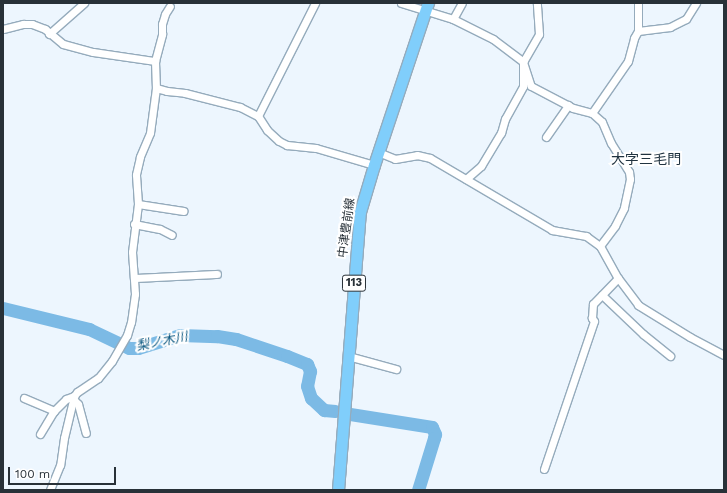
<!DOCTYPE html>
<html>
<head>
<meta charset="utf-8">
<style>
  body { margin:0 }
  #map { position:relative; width:727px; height:493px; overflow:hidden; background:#edf6fe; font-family:"Work Sans","Noto Sans JP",sans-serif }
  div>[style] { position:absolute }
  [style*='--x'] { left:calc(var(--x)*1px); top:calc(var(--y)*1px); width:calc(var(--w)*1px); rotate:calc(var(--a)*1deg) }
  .river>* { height:13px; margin:-6.5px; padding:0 6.5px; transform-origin:6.5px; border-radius:6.5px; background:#7cbae5 }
  .roads { filter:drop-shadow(1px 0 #95abbc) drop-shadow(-1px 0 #95abbc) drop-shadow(0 1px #95abbc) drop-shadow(0 -1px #95abbc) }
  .minor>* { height:7px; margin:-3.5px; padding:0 3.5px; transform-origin:3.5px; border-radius:3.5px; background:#fff }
  .primary>* { height:11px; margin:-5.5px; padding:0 5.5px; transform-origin:5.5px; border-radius:5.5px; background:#80cefb }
  .rail>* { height:2px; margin-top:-1px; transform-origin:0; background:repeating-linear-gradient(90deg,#838c93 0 7px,transparent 0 14px) }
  span { translate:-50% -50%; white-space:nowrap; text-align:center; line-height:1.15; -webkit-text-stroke:4px #fff; paint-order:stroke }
  .shield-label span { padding:1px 3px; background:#fff; border:1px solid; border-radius:3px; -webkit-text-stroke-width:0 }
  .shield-label { font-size:11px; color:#283138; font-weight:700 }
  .street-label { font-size:12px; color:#283138 }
  .water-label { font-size:13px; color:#0a5780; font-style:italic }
  .quarter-label { font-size:14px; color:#203340 }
  .frame { position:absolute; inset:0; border:4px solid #283138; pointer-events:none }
  .scale { position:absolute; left:8px; top:467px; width:108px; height:18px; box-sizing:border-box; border:2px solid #283138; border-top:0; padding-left:5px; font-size:12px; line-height:14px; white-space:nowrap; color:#283138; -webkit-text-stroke:3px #fff; paint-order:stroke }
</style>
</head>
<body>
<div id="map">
  <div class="river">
    <div style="--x:3;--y:308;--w:89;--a:13.7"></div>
    <div style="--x:89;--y:329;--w:44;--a:25.4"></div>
    <div style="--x:129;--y:348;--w:9;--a:0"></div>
    <div style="--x:138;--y:348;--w:44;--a:-17.2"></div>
    <div style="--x:180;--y:335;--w:37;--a:2"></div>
    <div style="--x:217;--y:336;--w:19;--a:9"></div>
    <div style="--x:236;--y:339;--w:54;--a:18.4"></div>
    <div style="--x:287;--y:356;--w:22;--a:22"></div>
    <div style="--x:307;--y:364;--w:8;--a:67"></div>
    <div style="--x:310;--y:371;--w:15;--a:101"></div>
    <div style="--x:307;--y:386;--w:13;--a:72"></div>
    <div style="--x:311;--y:398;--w:18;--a:43"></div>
    <div style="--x:324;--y:410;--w:11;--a:5"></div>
    <div style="--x:350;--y:414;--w:83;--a:9"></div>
    <div style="--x:432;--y:427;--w:8;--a:67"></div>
    <div style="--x:435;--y:434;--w:4;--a:104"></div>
    <div style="--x:434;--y:438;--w:54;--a:107.1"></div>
  </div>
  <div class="roads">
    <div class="minor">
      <div style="--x:401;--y:3;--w:54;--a:17.1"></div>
      <div style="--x:453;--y:19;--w:45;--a:26.6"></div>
      <div style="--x:493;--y:39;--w:38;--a:37"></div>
      <div style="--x:523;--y:62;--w:25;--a:72"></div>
      <div style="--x:531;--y:86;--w:47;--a:27.6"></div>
      <div style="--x:573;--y:108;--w:20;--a:15"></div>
      <div style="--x:592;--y:113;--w:13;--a:42"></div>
      <div style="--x:602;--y:122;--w:23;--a:67"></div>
      <div style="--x:611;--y:143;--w:34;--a:58"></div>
      <div style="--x:629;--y:172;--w:7;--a:82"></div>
      <div style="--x:630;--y:179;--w:30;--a:102"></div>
      <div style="--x:624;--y:208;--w:20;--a:117"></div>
      <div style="--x:615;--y:226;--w:25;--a:127"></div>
      <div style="--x:453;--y:19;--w:18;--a:-61"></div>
      <div style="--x:3;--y:29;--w:21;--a:-14"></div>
      <div style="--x:23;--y:24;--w:9;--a:0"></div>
      <div style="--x:32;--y:24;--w:14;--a:21"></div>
      <div style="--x:45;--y:29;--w:23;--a:40"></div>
      <div style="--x:63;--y:44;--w:31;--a:15"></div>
      <div style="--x:93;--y:52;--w:63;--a:8.3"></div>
      <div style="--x:155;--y:61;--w:27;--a:88"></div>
      <div style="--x:156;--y:88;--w:45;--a:97.6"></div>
      <div style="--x:150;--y:133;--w:26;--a:113"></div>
      <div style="--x:140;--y:157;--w:18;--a:103"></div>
      <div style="--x:136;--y:175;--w:29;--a:86"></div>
      <div style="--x:138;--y:204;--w:48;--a:97.1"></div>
      <div style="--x:132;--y:252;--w:42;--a:85.9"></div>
      <div style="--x:135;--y:294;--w:28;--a:98"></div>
      <div style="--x:131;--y:322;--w:14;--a:107"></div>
      <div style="--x:127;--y:335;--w:30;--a:120"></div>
      <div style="--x:112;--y:361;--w:22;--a:129"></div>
      <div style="--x:98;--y:378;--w:25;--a:146"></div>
      <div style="--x:77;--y:392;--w:5;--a:127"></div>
      <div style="--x:74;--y:396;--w:43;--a:103.4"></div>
      <div style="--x:64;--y:438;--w:27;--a:98"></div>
      <div style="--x:60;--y:465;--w:27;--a:112"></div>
      <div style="--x:638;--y:31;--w:32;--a:-7"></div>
      <div style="--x:670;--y:27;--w:18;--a:-27"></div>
      <div style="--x:686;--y:19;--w:19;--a:-58"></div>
      <div style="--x:49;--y:34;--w:47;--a:-41.5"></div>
      <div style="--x:155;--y:61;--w:28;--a:-75"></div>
      <div style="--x:162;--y:34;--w:10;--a:-90"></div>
      <div style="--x:162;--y:24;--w:10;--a:-73"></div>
      <div style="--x:165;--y:14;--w:9;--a:-58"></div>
      <div style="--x:156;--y:88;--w:11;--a:15"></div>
      <div style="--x:167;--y:91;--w:18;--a:6"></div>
      <div style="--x:185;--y:93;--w:57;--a:14.3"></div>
      <div style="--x:240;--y:107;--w:20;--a:27"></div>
      <div style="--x:258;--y:116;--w:17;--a:57"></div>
      <div style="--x:267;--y:130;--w:16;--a:43"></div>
      <div style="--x:279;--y:141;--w:9;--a:27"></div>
      <div style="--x:287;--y:145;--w:29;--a:6"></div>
      <div style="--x:316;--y:148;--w:60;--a:16.3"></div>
      <div style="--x:592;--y:113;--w:63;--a:-55.3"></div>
      <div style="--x:628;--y:61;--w:24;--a:-75"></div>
      <div style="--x:634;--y:38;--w:8;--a:-60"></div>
      <div style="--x:638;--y:31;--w:28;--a:-90"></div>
      <div style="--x:258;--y:116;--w:127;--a:-63.2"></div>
      <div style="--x:546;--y:137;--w:39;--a:-55"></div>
      <div style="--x:378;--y:152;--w:18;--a:22"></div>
      <div style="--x:395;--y:159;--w:22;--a:-10"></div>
      <div style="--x:417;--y:155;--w:13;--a:13"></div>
      <div style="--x:430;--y:158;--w:142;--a:30.5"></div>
      <div style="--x:552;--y:230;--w:35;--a:10"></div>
      <div style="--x:586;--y:236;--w:17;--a:36"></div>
      <div style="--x:600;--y:246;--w:37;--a:61"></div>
      <div style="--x:618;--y:278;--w:34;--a:53"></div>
      <div style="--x:638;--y:305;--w:61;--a:31.6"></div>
      <div style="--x:690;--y:337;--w:38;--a:28"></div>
      <div style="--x:466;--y:179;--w:20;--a:-41"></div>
      <div style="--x:481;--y:166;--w:39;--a:-59"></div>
      <div style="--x:501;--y:133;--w:15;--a:-74"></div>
      <div style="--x:505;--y:119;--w:38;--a:-61"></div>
      <div style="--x:523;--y:86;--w:24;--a:-90"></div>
      <div style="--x:523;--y:62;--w:32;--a:-60"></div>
      <div style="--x:539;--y:34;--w:31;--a:-94"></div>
      <div style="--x:138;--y:204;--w:46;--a:8.8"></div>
      <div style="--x:134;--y:224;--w:26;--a:11"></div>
      <div style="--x:160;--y:229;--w:13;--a:27"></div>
      <div style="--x:134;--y:278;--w:83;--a:-2.8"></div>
      <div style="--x:602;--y:295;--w:57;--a:43.6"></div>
      <div style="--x:643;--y:334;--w:35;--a:39"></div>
      <div style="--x:348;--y:356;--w:50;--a:15.2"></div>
      <div style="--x:24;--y:398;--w:33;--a:23"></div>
      <div style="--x:54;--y:411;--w:17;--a:-45"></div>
      <div style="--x:66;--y:399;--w:9;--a:-21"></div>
      <div style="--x:73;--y:399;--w:7;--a:45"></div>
      <div style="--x:78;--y:404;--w:30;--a:75"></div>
      <div style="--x:40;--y:434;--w:27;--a:-59"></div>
      <div style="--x:544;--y:469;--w:156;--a:-71.3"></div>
      <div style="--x:594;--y:321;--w:4;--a:-124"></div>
      <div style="--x:592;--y:318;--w:14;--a:-86"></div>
      <div style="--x:593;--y:304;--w:36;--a:-46"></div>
    </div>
    <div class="primary">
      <div style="--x:338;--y:490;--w:279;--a:-85.5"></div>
      <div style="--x:360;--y:212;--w:49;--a:-73.4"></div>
      <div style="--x:374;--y:165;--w:171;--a:-71.6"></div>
    </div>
  </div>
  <div class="rail">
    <div style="--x:724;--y:490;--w:1;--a:-90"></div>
  </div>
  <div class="shield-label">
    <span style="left:354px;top:283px">113</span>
  </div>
  <div class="street-label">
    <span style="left:347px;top:228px;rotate:-82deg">中津豊前線</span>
  </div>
  <div class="water-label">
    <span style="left:162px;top:342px;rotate:-11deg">梨ノ木川</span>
  </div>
  <div class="quarter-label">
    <span style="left:646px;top:159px">大字三毛門</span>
  </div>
  <div class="frame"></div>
  <div class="scale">100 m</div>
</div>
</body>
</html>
